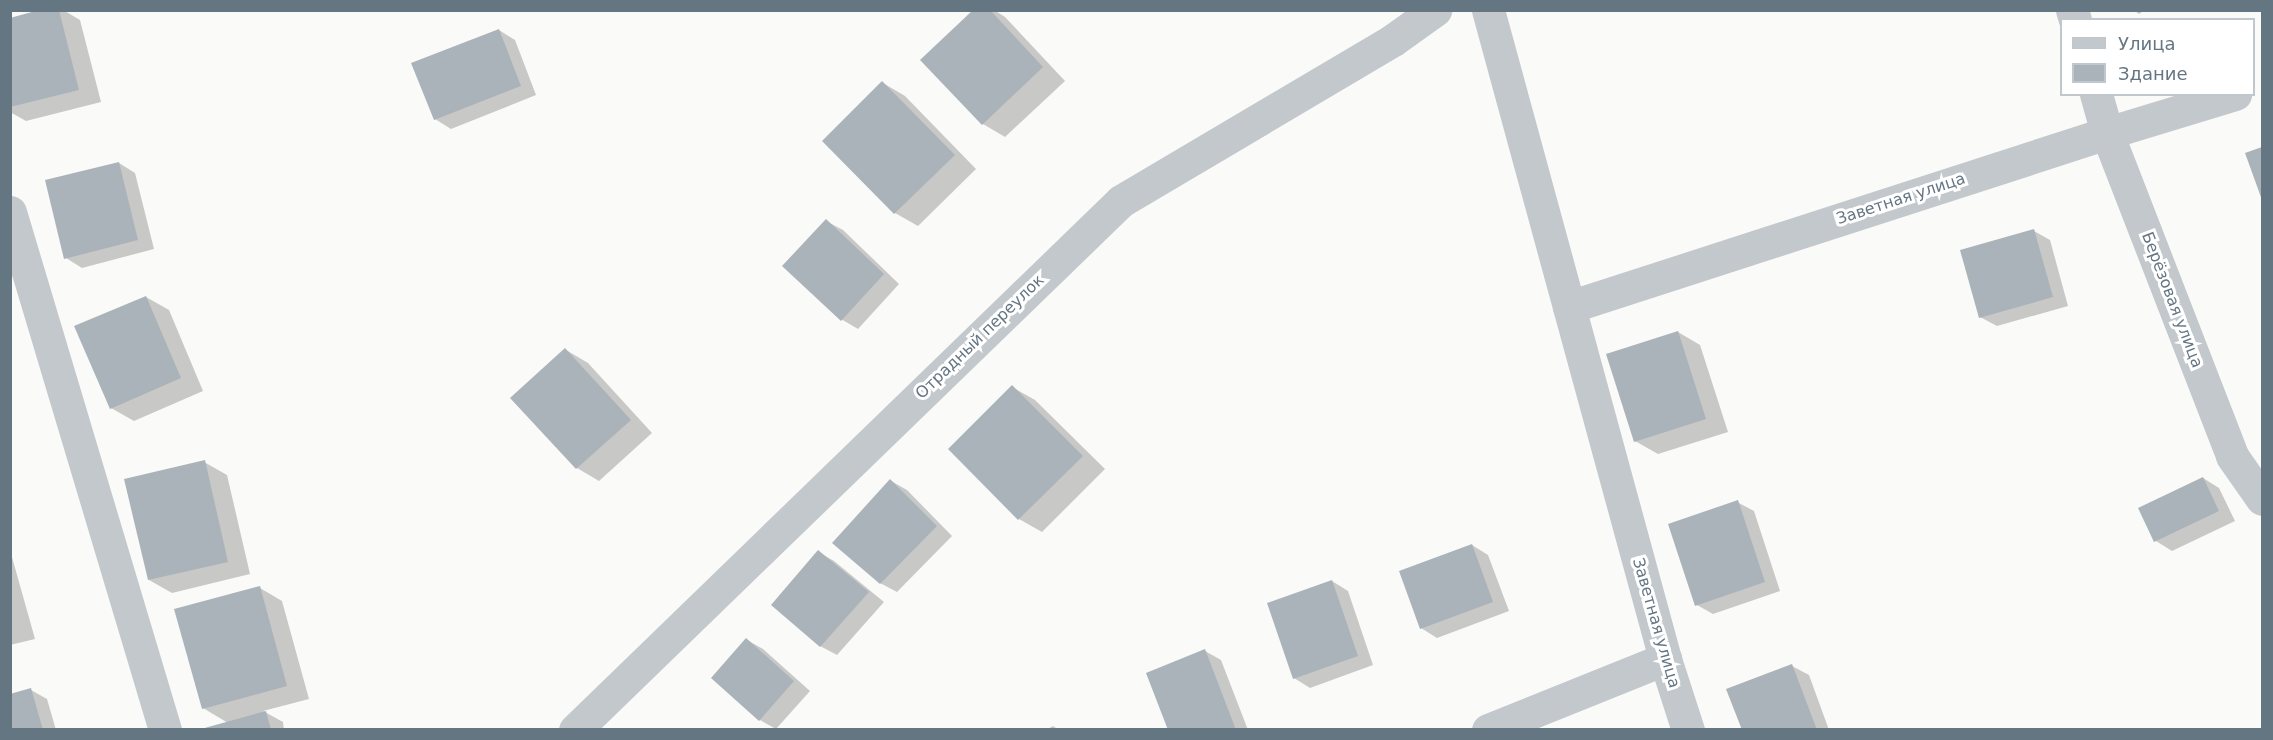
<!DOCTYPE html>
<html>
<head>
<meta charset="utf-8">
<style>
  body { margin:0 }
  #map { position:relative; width:2273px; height:740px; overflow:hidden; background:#fafaf8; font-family:"DejaVu Sans",sans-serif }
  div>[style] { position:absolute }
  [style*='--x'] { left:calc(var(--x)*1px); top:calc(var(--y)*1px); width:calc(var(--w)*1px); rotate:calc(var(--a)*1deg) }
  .shadow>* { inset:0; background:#0003 }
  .building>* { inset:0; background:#aab3b9 }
  .minor>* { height:33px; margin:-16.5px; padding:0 16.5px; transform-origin:16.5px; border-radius:16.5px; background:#c3c8cc }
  span { translate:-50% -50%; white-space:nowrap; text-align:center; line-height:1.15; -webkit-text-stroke:6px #fff; paint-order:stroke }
  .street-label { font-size:16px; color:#657683 }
  .frame { position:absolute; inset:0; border:12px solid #657683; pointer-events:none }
  .legend { position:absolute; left:2060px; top:18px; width:195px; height:78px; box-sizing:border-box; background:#fff; border:2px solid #c1c8cd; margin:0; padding:8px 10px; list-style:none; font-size:18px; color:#657683 }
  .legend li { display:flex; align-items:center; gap:12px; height:30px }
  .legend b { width:30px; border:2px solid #c1c8cd }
</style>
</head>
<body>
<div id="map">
  <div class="shadow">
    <div style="clip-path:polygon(45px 10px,63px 10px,80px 20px,101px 102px,26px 121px,10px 112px,10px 19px)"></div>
    <div style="clip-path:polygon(975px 10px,994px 10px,1005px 17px,1065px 81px,1005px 137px,983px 124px)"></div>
    <div style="clip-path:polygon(2133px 10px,2145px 10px,2139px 14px)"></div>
    <div style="clip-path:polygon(499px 30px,515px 40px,536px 95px,451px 129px,435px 119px)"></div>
    <div style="clip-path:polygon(883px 83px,905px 96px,976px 169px,918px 226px,895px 213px,825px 141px)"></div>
    <div style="clip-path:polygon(2262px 148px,2262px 196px,2247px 154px)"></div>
    <div style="clip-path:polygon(119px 163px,135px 173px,154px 249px,82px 268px,66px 258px)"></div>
    <div style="clip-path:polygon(826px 221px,843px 230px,899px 284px,858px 329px,841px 319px)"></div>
    <div style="clip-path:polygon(2034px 231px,2050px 240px,2068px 306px,1997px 326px,1980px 317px)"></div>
    <div style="clip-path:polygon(146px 297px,169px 310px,203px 391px,134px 421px,111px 408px)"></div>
    <div style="clip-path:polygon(1678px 332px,1700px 345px,1728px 432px,1658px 454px,1635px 441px)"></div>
    <div style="clip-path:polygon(566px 350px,588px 363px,652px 433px,599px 481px,577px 468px)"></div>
    <div style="clip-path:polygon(1012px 387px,1035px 400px,1105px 469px,1042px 532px,1019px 519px)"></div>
    <div style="clip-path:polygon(204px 462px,227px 475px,250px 574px,172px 593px,149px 580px)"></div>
    <div style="clip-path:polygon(2203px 478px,2219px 488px,2235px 521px,2172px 551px,2156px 541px)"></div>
    <div style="clip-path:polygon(891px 481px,907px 490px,952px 536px,897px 592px,880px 583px)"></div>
    <div style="clip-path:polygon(1737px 502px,1754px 511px,1780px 591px,1713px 614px,1697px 605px)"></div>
    <div style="clip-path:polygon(1472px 545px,1488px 555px,1509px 611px,1437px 638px,1421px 628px)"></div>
    <div style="clip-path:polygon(10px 550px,35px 639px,10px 645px)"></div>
    <div style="clip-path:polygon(818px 552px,834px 561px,884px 602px,837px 655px,820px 646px)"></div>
    <div style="clip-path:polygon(1332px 581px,1348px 591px,1373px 665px,1310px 688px,1294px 678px)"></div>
    <div style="clip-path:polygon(260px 588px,282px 601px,309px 699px,263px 711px,283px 722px,284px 730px,204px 730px,228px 723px,203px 708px)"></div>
    <div style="clip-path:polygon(747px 640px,763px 649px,810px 691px,776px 729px,760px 720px)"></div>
    <div style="clip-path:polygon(1205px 651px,1221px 660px,1248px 730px,1170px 730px)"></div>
    <div style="clip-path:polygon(1792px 666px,1809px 675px,1829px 730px,1743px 730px)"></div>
    <div style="clip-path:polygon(31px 690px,47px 699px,56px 730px,10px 730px)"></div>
    <div style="clip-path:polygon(1053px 726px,1059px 730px,1046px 730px)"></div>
  </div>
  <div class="building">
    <div style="clip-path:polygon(39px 10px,59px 10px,79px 90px,10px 107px,10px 18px)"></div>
    <div style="clip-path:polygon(973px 10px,990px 10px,1043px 67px,982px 125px,920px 60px)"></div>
    <div style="clip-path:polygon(499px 29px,521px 86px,434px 120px,411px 63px)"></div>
    <div style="clip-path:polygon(882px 81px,955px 155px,894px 214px,822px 141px)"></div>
    <div style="clip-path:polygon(2262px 147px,2262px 200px,2245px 153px)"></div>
    <div style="clip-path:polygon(119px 162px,138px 240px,64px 259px,45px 180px)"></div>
    <div style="clip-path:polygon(826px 219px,884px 274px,841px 321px,782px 266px)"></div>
    <div style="clip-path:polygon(2034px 229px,2053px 297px,1979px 318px,1960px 250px)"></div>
    <div style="clip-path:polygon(146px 296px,181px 378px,110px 409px,74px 326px)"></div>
    <div style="clip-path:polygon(1678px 331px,1706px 419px,1634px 442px,1606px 354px)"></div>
    <div style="clip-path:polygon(565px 348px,631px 420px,576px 469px,510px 398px)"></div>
    <div style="clip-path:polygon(1012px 385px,1083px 456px,1018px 520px,948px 449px)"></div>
    <div style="clip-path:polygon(205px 460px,228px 562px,148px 580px,124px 479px)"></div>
    <div style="clip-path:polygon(2203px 477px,2219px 511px,2154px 542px,2138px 508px)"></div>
    <div style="clip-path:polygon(890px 479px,937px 526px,880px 584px,832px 543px)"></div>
    <div style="clip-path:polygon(1738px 500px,1765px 582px,1695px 606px,1668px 524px)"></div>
    <div style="clip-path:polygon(1472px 544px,1493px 602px,1420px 629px,1399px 571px)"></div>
    <div style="clip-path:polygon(818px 550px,869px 592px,820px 647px,771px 605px)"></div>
    <div style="clip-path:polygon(1332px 580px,1358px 656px,1293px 679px,1267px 603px)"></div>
    <div style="clip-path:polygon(260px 586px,287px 686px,202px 709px,174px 609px)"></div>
    <div style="clip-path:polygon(746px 638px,794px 681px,759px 721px,711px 678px)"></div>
    <div style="clip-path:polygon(1205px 649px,1236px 730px,1168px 730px,1146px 673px)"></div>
    <div style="clip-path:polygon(1792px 664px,1817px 730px,1742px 730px,1726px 689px)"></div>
    <div style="clip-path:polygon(31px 688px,43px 730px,10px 730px,10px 694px)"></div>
    <div style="clip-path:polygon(266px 711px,271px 730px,201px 730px,201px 729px)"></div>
  </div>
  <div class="minor">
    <div style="--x:1488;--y:10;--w:673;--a:74.74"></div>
    <div style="--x:1665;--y:659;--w:75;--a:72.1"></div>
    <div style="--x:2072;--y:10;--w:10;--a:73"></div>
    <div style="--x:2096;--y:94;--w:41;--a:74.2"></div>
    <div style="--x:2107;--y:133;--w:346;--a:68.8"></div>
    <div style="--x:2232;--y:456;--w:52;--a:55.1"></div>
    <div style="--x:10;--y:212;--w:541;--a:73.34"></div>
    <div style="--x:1569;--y:307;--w:565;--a:-17.92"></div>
    <div style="--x:2107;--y:133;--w:134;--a:-16.9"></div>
    <div style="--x:575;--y:730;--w:760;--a:-44.09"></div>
    <div style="--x:1121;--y:201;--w:316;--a:-30.6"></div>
    <div style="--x:1393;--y:40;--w:52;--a:-35.5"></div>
    <div style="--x:1488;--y:730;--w:191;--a:-21.9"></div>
  </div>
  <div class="street-label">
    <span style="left:1901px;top:199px;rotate:-18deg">Заветная улица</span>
    <span style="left:2172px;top:300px;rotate:69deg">Берёзовая улица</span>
    <span style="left:980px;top:337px;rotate:-44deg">Отрадный переулок</span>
    <span style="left:1656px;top:623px;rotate:74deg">Заветная улица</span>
  </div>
  <div class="frame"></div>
  <ul class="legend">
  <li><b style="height:8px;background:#c3c8cc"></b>Улица</li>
  <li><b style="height:16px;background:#aab3b9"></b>Здание</li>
  </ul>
</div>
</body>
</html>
